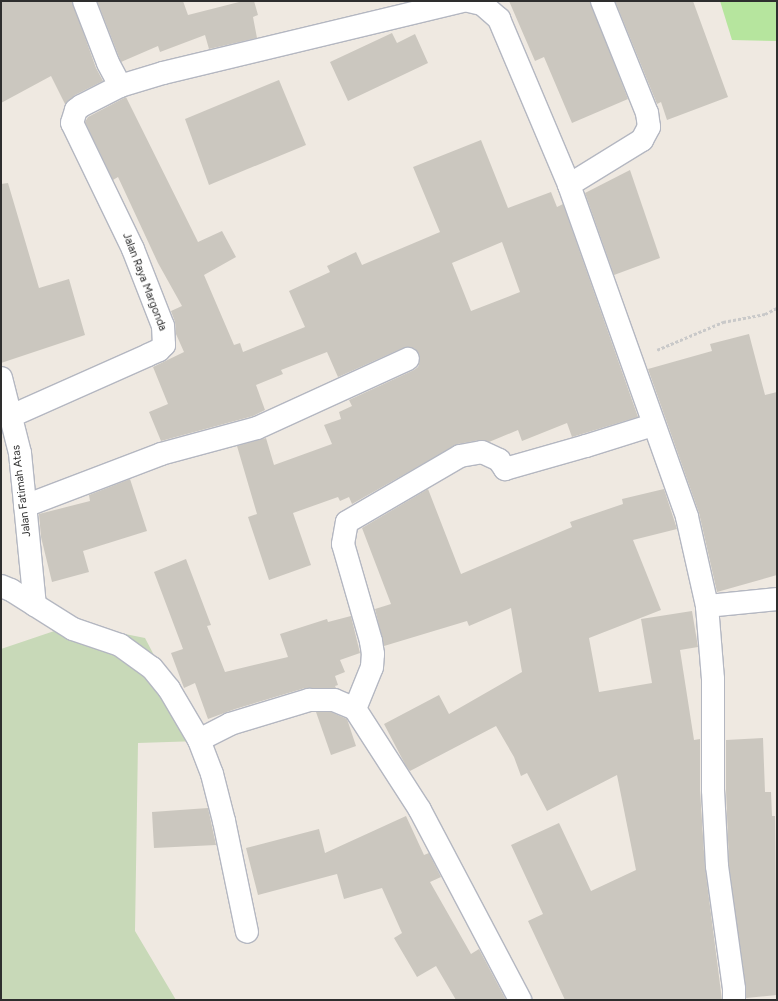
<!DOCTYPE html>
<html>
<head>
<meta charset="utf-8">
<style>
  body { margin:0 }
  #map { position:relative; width:778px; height:1001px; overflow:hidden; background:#efe9e1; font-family:Figtree,sans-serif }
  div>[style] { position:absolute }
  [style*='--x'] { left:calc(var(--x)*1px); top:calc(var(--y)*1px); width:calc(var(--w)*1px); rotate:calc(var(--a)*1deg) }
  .green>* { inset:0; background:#b6e59e }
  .cemetery>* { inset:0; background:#c8d9b8 }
  .building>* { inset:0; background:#cbc7bf }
  .path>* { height:2.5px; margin-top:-1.25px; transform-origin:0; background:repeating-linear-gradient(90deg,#c9c9c9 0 3px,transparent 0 5px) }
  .roads { filter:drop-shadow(1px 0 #b4b7c1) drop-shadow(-1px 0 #b4b7c1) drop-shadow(0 1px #b4b7c1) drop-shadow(0 -1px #b4b7c1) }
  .minor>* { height:22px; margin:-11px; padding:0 11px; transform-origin:11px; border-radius:11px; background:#fff }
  span { translate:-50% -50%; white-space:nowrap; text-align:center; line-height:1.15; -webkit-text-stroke:4px #fff; paint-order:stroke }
  .street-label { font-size:11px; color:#2e2e2e }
  .frame { position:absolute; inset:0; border:2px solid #2e2e2e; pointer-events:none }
</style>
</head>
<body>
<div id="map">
  <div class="green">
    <div style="clip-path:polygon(720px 1px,777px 1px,777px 41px,732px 40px)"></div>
  </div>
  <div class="cemetery">
    <div style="clip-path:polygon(75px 624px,145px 638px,199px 741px,138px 743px,135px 931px,176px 1000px,1px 1000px,1px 649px)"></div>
  </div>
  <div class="building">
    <div style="clip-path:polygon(1px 1px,72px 1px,96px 68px,103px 81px,75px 95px,65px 104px,51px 76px,1px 103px)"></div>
    <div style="clip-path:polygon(97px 1px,183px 1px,188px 15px,243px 1px,254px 1px,258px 15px,253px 17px,257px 38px,209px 49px,205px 35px,160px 52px,158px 46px,121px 62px)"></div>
    <div style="clip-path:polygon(509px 1px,590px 1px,628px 99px,572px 123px,544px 57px,535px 61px)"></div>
    <div style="clip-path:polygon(615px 1px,693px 1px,728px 97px,667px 120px,661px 102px,657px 104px)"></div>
    <div style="clip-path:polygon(392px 33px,397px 43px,415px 34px,428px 63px,348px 101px,330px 62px)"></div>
    <div style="clip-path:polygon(279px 80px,306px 145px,209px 185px,185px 119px)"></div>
    <div style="clip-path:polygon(evenodd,126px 97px,198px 242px,222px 231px,236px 257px,204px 275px,234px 345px,240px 343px,243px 352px,305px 327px,289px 291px,330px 272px,327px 266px,356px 252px,362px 265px,440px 232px,413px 167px,481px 140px,508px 208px,551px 192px,557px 207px,563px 204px,638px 417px,572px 437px,567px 423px,522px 441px,518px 430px,489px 442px,480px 440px,458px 444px,352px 504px,349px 497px,340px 501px,338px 497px,293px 513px,311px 565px,269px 580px,248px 517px,257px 514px,237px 446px,266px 438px,274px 465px,332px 444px,324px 425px,341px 419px,339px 412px,352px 406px,349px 400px,414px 370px,418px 367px,420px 361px,419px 354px,415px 349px,410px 347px,403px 348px,338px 377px,327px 352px,281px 370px,283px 374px,256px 385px,265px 410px,253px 416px,161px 441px,149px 412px,168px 404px,153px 367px,184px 352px,176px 334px,175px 322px,171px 311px,182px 306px,158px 263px,118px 177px,113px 180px,85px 122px,88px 117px,126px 97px,502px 242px,520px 292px,471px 311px,452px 263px,502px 242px)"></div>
    <div style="clip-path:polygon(630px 170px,660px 258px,614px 275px,585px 193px)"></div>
    <div style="clip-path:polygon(8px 183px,39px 288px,69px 279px,85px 335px,1px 363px,1px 184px)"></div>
    <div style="clip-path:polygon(749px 334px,765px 395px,777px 392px,777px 575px,717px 592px,699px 513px,648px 369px,712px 351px,710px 344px)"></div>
    <div style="clip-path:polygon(130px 479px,147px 531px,83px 551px,89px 572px,52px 582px,41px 537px,39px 514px,90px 501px,89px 495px)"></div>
    <div style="clip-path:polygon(428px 489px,461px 574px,572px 527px,570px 522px,623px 504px,622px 499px,664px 489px,677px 529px,633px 540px,661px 610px,589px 638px,599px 692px,652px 683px,641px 619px,692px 611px,698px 647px,680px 650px,694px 740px,700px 739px,700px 790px,705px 867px,722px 1000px,565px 1000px,528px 921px,543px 914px,511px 845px,559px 823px,591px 891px,636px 870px,617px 775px,547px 811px,527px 773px,521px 776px,514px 757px,496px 726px,410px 771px,406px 766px,384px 724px,439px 695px,449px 714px,522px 672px,511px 608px,469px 626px,467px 621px,384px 646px,375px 609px,391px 604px,362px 528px)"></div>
    <div style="clip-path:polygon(186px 559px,211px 625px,207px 626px,225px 672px,288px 657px,280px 634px,327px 619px,328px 622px,351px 616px,360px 653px,340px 660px,345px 672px,335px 676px,338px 685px,335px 686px,336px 688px,305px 688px,235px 709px,208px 719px,195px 683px,184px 688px,171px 653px,183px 649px,154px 572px)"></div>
    <div style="clip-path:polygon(316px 712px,331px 712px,347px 719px,356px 746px,331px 755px)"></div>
    <div style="clip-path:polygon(763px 738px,765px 792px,771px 792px,772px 816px,775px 816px,777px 995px,746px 998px,729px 865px,726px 790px,726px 740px)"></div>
    <div style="clip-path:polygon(208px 808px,216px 845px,154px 848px,152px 812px)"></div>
    <div style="clip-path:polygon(406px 816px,424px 855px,429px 853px,441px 877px,430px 882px,471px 954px,479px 949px,506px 1000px,456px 1000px,436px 966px,417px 977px,394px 938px,402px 933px,382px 888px,344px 899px,337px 874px,258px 895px,246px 848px,319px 829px,325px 853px)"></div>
  </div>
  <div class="path">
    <div style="--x:657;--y:350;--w:72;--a:-23"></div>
    <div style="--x:723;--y:322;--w:43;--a:-10.8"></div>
    <div style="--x:765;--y:314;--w:13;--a:-27"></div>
  </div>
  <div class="roads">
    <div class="minor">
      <div style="--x:84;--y:1;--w:66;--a:68.8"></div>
      <div style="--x:108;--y:63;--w:26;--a:62"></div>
      <div style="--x:120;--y:86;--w:45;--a:-16.8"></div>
      <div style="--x:163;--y:73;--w:309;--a:-13.5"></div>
      <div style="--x:469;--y:1;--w:13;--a:13"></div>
      <div style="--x:482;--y:4;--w:23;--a:41"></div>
      <div style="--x:499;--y:19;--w:180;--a:67.1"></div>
      <div style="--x:569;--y:185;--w:352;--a:70.4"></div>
      <div style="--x:687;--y:517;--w:91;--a:77.3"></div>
      <div style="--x:707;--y:606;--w:73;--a:85.3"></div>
      <div style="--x:713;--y:679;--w:111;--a:90"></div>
      <div style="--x:713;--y:790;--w:76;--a:87"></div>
      <div style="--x:717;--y:866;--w:124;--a:82.1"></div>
      <div style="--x:734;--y:989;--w:11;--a:90"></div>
      <div style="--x:569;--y:185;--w:86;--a:-31.7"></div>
      <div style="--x:642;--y:140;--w:15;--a:-62"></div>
      <div style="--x:649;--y:127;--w:14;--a:-98"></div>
      <div style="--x:647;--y:113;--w:121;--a:-111.9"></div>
      <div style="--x:1;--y:378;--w:77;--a:75.8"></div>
      <div style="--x:20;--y:453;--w:153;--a:84.4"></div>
      <div style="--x:9;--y:417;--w:152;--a:-24"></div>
      <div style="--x:148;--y:355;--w:12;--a:-24"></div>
      <div style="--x:159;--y:350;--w:7;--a:-45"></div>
      <div style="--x:164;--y:345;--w:19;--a:-93"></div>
      <div style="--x:163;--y:326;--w:83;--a:-111.3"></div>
      <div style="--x:133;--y:249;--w:140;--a:-115.8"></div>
      <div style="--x:72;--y:123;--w:14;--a:-73"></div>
      <div style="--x:76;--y:110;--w:6;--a:-39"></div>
      <div style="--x:81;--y:106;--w:44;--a:-27.1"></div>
      <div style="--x:25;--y:506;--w:146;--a:-20.9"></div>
      <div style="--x:161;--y:454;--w:99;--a:-15.2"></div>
      <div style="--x:257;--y:428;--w:166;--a:-24.6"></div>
      <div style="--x:1;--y:586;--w:11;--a:22"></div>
      <div style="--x:11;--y:590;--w:73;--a:32.2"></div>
      <div style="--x:73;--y:629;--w:50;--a:18.8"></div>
      <div style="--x:120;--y:645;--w:39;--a:36"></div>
      <div style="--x:152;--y:668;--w:27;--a:51"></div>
      <div style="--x:169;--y:689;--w:59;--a:59.5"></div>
      <div style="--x:199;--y:740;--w:35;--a:-27"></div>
      <div style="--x:230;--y:724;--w:83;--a:-16.9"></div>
      <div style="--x:309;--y:700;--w:25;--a:0"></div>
      <div style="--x:334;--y:700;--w:23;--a:23"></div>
      <div style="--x:355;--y:709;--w:120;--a:57.2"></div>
      <div style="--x:420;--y:810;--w:215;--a:62.2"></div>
      <div style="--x:707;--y:606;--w:70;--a:-5.7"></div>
      <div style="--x:355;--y:709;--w:45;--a:-68"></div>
      <div style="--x:372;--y:667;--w:13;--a:-86"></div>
      <div style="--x:373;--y:654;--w:13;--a:-99"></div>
      <div style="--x:371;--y:641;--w:101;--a:-106.1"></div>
      <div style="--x:343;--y:544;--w:22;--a:-80"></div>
      <div style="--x:347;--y:522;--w:131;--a:-30.3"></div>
      <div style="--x:460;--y:456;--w:22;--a:-10"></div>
      <div style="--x:482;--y:452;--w:19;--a:25"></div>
      <div style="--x:499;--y:460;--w:11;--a:56"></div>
      <div style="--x:505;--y:469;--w:84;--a:-15.9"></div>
      <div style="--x:586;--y:446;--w:70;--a:-17.4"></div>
      <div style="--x:199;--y:740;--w:36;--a:69"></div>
      <div style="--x:212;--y:774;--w:49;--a:75.7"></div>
      <div style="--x:224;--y:821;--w:113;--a:78.3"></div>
    </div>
  </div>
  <div class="street-label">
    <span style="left:144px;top:282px;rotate:69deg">Jalan Raya Margonda</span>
    <span style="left:22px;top:491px;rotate:-97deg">Jalan Fatimah Atas</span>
  </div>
  <div class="frame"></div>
</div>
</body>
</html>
